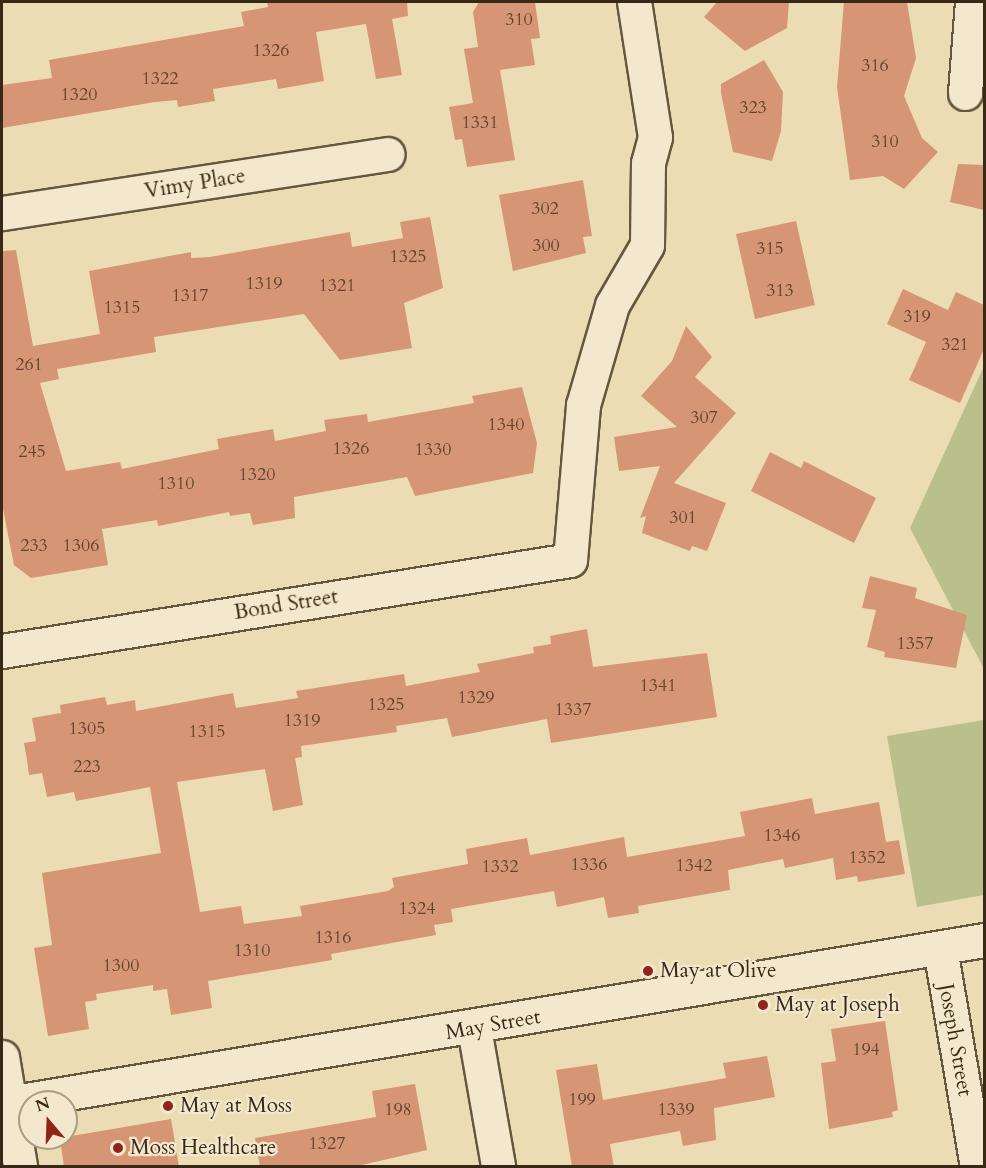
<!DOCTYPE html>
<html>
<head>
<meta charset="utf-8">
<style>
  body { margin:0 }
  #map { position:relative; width:986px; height:1168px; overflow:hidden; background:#ecdcb4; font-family:Cardo,serif }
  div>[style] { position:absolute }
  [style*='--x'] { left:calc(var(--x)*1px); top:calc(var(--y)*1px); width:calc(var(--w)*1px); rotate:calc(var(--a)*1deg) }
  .green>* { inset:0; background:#bac08b }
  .building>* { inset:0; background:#d69574 }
  .roads { filter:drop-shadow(2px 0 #65563e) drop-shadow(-2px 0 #65563e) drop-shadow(0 2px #65563e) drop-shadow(0 -2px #65563e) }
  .minor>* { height:33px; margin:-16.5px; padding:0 16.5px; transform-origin:16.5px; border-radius:16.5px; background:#f3e8ce }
  .dots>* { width:16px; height:16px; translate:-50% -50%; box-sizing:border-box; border:3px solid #f3e8ce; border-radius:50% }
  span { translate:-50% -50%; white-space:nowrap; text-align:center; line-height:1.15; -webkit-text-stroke:4.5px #f3e8ce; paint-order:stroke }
  .number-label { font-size:18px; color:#60442e }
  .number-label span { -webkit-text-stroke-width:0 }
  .street-label { font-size:21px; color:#382917 }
  .poi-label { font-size:21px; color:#382917 }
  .left { translate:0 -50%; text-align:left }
  .frame { position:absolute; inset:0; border:3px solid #382917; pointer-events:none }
  .north { position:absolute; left:18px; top:1090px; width:60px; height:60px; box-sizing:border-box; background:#f3e8ce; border:2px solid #a89c85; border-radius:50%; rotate:341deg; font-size:16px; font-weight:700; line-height:24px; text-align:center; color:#382917 }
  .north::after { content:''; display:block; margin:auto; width:21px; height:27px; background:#8f2418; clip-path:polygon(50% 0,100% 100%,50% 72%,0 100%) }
</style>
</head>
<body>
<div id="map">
  <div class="green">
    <div style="clip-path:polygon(984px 366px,984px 669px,910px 528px)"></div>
    <div style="clip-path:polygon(984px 720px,984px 895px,917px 907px,887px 736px)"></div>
  </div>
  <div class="building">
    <div style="clip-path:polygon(267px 2px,407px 2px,408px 16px,392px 19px,402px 75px,376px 79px,366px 24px,316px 32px,324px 81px,278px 89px,276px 79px,213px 89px,215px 101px,178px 107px,177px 100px,155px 102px,2px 128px,2px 85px,52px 78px,49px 60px,244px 26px,241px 12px,268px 7px)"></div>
    <div style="clip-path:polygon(479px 2px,535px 2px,540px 38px,531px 39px,535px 65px,500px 70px,515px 160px,467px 167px,462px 139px,455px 140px,449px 107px,473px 103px,464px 49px,478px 47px,473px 12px)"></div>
    <div style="clip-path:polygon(717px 2px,789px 2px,787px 28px,745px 51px,704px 17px)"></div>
    <div style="clip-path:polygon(844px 2px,907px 2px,916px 58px,904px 96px,922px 138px,938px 152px,904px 189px,883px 176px,850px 180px,837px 87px)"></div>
    <div style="clip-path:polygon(764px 60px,783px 92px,781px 131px,772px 161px,733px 152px,721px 93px,721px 84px)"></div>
    <div style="clip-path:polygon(958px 164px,984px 165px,984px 210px,950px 202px)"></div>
    <div style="clip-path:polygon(583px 180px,592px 236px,583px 237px,586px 253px,513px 271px,499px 195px)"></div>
    <div style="clip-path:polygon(430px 217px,443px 288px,404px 303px,412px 348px,340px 360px,304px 314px,154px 337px,156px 352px,57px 369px,59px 379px,40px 383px,66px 471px,120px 462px,122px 469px,219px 449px,217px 439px,273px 429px,275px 441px,326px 431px,324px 420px,367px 414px,368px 422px,474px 403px,472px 396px,522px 387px,537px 443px,533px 473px,415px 496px,407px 477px,294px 497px,295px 518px,253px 525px,250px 513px,230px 516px,229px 512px,158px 526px,157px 520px,102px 529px,108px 565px,31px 578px,14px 565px,2px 504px,2px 251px,16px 250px,33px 346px,100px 334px,89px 271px,191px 252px,191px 258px,210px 257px,350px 232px,352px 247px,403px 238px,400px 222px)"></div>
    <div style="clip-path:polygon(796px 221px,815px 305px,755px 319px,736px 234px)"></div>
    <div style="clip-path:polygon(903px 289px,948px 310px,956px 292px,984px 305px,984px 349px,960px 403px,909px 380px,926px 342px,887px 324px)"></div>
    <div style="clip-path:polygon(686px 326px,712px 357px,695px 377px,736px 413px,674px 483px,726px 503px,707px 551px,692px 546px,690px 551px,642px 533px,646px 516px,640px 518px,660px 466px,619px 471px,614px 437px,677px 427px,641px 396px,672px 361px)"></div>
    <div style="clip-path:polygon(770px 452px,801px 468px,804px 461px,876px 498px,854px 543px,751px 491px)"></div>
    <div style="clip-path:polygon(870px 576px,917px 588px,915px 598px,967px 615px,956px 668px,884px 657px,885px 652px,867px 647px,876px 610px,862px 608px)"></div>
    <div style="clip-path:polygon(587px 629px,593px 667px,707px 653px,717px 717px,551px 743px,547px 719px,452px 737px,447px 718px,396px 726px,397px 732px,301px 746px,302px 757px,295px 758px,303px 805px,273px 811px,265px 769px,177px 782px,200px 912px,241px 906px,244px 924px,302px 916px,300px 906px,388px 891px,394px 887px,392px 878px,468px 864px,466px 849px,527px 838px,530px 855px,624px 837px,627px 857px,745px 836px,740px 812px,812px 798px,815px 814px,879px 802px,886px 842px,899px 840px,905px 874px,858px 882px,857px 876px,836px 880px,833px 858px,785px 868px,783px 859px,728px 870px,730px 890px,638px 906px,639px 913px,608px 918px,604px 897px,557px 907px,554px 891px,451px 909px,453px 922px,434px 925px,436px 935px,331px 954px,332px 960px,208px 981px,212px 1008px,171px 1015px,167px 989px,153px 991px,153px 985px,96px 994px,97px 1000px,85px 1002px,89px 1029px,48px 1036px,34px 948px,52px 945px,42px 873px,161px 853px,150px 787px,76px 801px,74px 792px,47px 797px,42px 773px,29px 775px,27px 760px,24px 743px,36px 741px,32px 718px,61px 713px,60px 705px,105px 697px,107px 705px,135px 700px,136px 711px,233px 693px,236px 708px,298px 698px,296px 691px,404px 674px,406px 686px,480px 672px,477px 664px,534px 653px,533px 647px,551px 644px,550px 636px)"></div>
    <div style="clip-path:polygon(885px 1021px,898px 1110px,892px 1112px,893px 1117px,829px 1129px,821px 1063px,836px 1061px,831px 1029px)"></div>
    <div style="clip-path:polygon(767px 1056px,775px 1097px,714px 1108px,716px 1140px,683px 1146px,680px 1131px,610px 1144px,614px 1167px,572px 1167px,556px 1070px,597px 1064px,603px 1100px,726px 1078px,723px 1063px)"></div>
    <div style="clip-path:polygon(415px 1084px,427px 1150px,353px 1167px,260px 1167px,255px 1138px,376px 1117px,372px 1091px)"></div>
    <div style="clip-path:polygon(171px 1119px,179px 1167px,64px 1167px,60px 1138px)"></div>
  </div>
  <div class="roads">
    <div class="minor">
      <div style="--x:965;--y:93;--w:91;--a:-85.6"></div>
      <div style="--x:2;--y:213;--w:390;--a:-8.7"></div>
      <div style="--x:2;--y:651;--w:575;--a:-9.1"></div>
      <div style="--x:570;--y:560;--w:156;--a:-85.2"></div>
      <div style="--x:583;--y:405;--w:104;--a:-73.8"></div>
      <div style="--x:612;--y:305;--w:69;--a:-59.7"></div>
      <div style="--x:647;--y:245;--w:82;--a:-89.3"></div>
      <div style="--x:648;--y:163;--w:27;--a:-75"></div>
      <div style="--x:655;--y:137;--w:137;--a:-98.8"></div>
      <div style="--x:940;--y:948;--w:221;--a:80.4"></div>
      <div style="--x:474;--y:1028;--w:140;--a:80.1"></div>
      <div style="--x:2;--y:1057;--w:110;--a:80.6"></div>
      <div style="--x:2;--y:1104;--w:996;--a:-9.48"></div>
    </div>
  </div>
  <div class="dots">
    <div style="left:648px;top:971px;background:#8f2418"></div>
    <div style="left:763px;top:1005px;background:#8f2418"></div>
    <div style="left:168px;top:1106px;background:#8f2418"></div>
    <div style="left:118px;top:1148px;background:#8f2418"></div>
  </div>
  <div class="number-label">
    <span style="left:519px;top:20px">310</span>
    <span style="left:271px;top:51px">1326</span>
    <span style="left:875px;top:66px">316</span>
    <span style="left:160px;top:79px">1322</span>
    <span style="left:79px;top:95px">1320</span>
    <span style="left:753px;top:108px">323</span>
    <span style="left:480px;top:123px">1331</span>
    <span style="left:885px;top:142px">310</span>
    <span style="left:545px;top:209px">302</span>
    <span style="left:546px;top:246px">300</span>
    <span style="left:770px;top:249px">315</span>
    <span style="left:408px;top:257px">1325</span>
    <span style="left:264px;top:284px">1319</span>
    <span style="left:337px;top:286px">1321</span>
    <span style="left:780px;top:291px">313</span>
    <span style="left:190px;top:296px">1317</span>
    <span style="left:122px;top:308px">1315</span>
    <span style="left:917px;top:317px">319</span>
    <span style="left:955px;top:345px">321</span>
    <span style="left:29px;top:365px">261</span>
    <span style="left:704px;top:418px">307</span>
    <span style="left:506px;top:425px">1340</span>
    <span style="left:351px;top:449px">1326</span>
    <span style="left:433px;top:450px">1330</span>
    <span style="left:32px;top:452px">245</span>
    <span style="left:257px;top:475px">1320</span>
    <span style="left:176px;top:484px">1310</span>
    <span style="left:683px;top:518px">301</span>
    <span style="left:34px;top:546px">233</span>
    <span style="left:81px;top:546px">1306</span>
    <span style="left:915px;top:644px">1357</span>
    <span style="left:658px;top:686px">1341</span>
    <span style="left:476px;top:698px">1329</span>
    <span style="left:386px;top:705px">1325</span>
    <span style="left:573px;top:710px">1337</span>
    <span style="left:302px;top:721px">1319</span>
    <span style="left:87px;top:729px">1305</span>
    <span style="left:207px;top:732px">1315</span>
    <span style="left:87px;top:767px">223</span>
    <span style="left:782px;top:836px">1346</span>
    <span style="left:867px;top:858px">1352</span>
    <span style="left:589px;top:865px">1336</span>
    <span style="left:694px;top:866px">1342</span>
    <span style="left:500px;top:867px">1332</span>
    <span style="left:417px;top:909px">1324</span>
    <span style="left:333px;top:938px">1316</span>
    <span style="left:252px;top:951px">1310</span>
    <span style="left:121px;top:966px">1300</span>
    <span style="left:866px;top:1050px">194</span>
    <span style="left:582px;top:1100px">199</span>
    <span style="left:398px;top:1110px">198</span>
    <span style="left:676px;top:1110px">1339</span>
    <span style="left:327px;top:1144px">1327</span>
  </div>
  <div class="street-label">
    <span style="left:195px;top:184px;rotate:-9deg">Vimy Place</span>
    <span style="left:286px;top:605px;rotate:-9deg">Bond Street</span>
    <span style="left:493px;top:1025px;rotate:-10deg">May Street</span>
    <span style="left:955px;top:1040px;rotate:80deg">Joseph Street</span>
  </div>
  <div class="poi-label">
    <span class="left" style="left:660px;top:971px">May at Olive</span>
    <span class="left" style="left:775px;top:1005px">May at Joseph</span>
    <span class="left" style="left:180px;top:1106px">May at Moss</span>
    <span class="left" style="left:130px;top:1148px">Moss Healthcare</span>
  </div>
  <div class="frame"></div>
  <div class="north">N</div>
</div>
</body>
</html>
